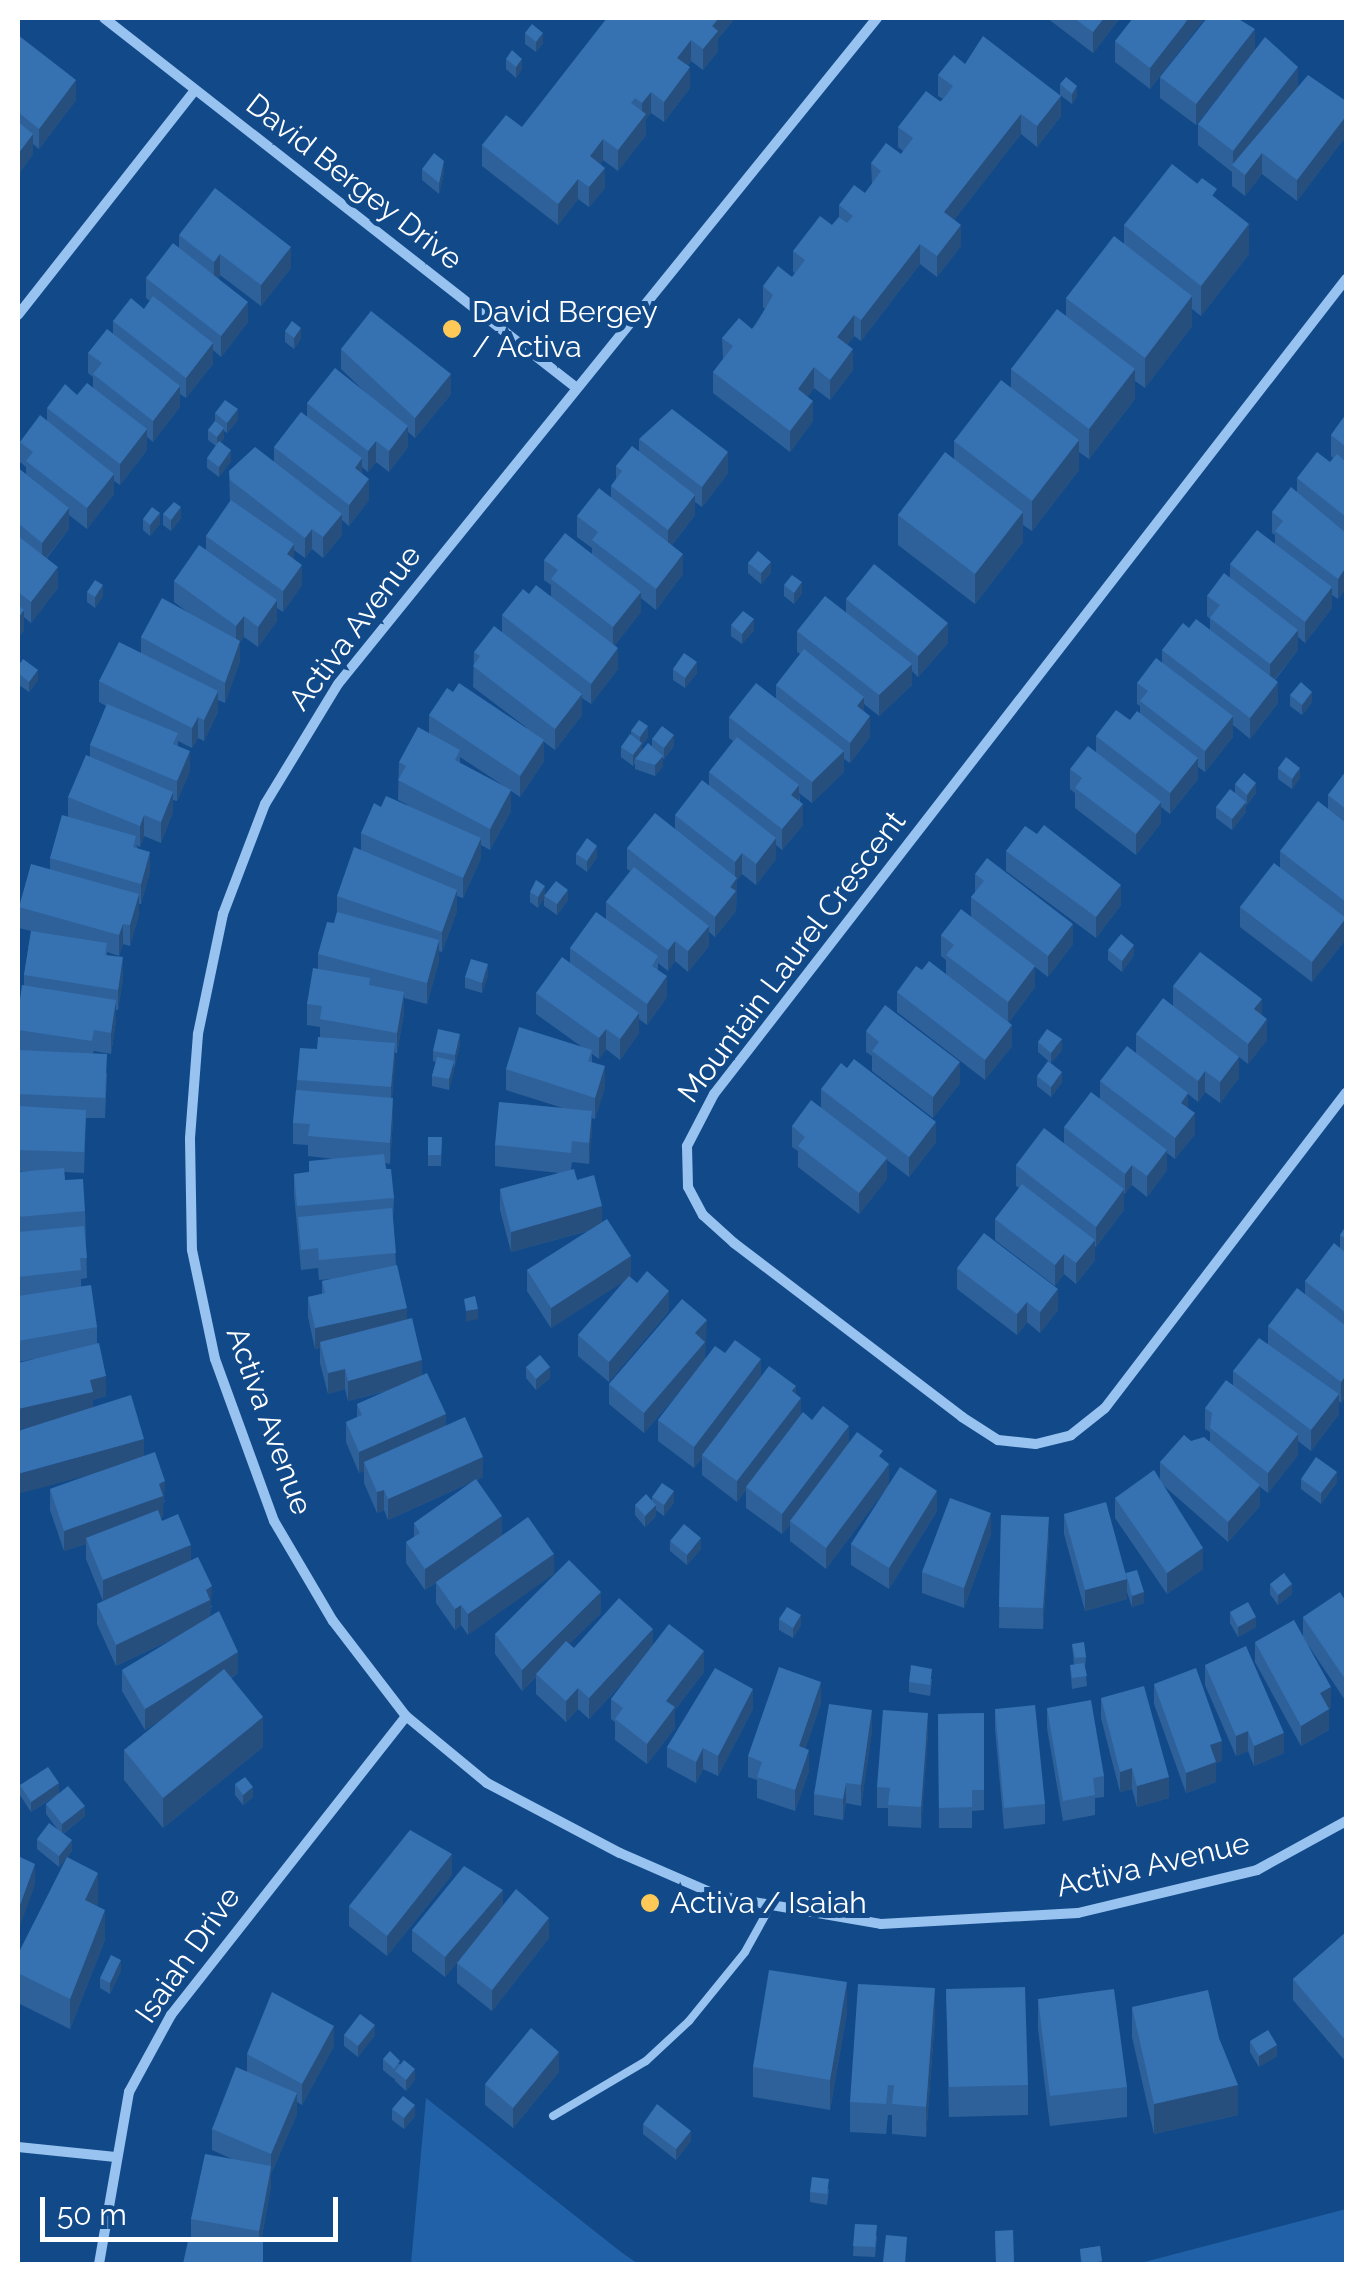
<!DOCTYPE html>
<html>
<head>
<meta charset="utf-8">
<style>
  body { margin:0 }
  #map { position:relative; width:1364px; height:2282px; overflow:hidden; background:#124a89; font-family:Raleway,sans-serif }
  div>[style] { position:absolute }
  [style*='--x'] { left:calc(var(--x)*1px); top:calc(var(--y)*1px); width:calc(var(--w)*1px); rotate:calc(var(--a)*1deg) }
  .green>* { inset:0; background:#2161a8 }
  .lane>* { height:8px; margin:-4px; padding:0 4px; transform-origin:4px; border-radius:4px; background:#98c3f0 }
  .street>* { height:10px; margin:-5px; padding:0 5px; transform-origin:5px; border-radius:5px; background:#98c3f0 }
  .wall>* { inset:0; background:#2e6199 }
  .shaded-wall>* { inset:0; background:#264f7d }
  .building>* { inset:0; background:#3671b2 }
  .dots>* { width:28px; height:28px; translate:-50% -50%; box-sizing:border-box; border:5px solid #124a89; border-radius:50% }
  span { translate:-50% -50%; white-space:nowrap; text-align:center; line-height:1.15; -webkit-text-stroke:10px #124a89; paint-order:stroke }
  .street-label { font-size:30px; color:#fff }
  .poi-label { font-size:30px; color:#fff }
  .left { translate:0 -50%; text-align:left }
  .frame { position:absolute; inset:0; border:20px solid #fff; pointer-events:none }
  .scale { position:absolute; left:40px; top:2197px; width:298px; height:45px; box-sizing:border-box; border:5px solid #fff; border-top:0; padding-left:12px; font-size:30px; line-height:35px; white-space:nowrap; color:#fff; -webkit-text-stroke:8px #124a89; paint-order:stroke }
</style>
</head>
<body>
<div id="map">
  <div class="green">
    <div style="clip-path:polygon(426px 2098px,621px 2252px,638px 2264px,411px 2264px)"></div>
    <div style="clip-path:polygon(1346px 2209px,1346px 2264px,1137px 2264px)"></div>
  </div>
  <div class="lane">
    <div style="--x:553;--y:2116;--w:108;--a:-30.6"></div>
    <div style="--x:646;--y:2061;--w:59;--a:-42.9"></div>
    <div style="--x:689;--y:2021;--w:89;--a:-50.9"></div>
    <div style="--x:745;--y:1952;--w:54;--a:-61"></div>
  </div>
  <div class="street">
    <div style="--x:104;--y:18;--w:597;--a:38.06"></div>
    <div style="--x:877;--y:18;--w:857;--a:128.98"></div>
    <div style="--x:338;--y:684;--w:140;--a:121.3"></div>
    <div style="--x:265;--y:804;--w:118;--a:110.9"></div>
    <div style="--x:223;--y:914;--w:123;--a:101.8"></div>
    <div style="--x:198;--y:1034;--w:105;--a:94.4"></div>
    <div style="--x:190;--y:1139;--w:111;--a:89"></div>
    <div style="--x:192;--y:1250;--w:111;--a:78.1"></div>
    <div style="--x:215;--y:1359;--w:172;--a:70"></div>
    <div style="--x:274;--y:1521;--w:116;--a:59.5"></div>
    <div style="--x:333;--y:1621;--w:120;--a:52.5"></div>
    <div style="--x:406;--y:1716;--w:105;--a:39.6"></div>
    <div style="--x:487;--y:1783;--w:150;--a:27.8"></div>
    <div style="--x:620;--y:1853;--w:108;--a:23.5"></div>
    <div style="--x:719;--y:1896;--w:164;--a:9.8"></div>
    <div style="--x:881;--y:1924;--w:197;--a:-3.2"></div>
    <div style="--x:1078;--y:1913;--w:184;--a:-13.5"></div>
    <div style="--x:1257;--y:1870;--w:102;--a:-28.8"></div>
    <div style="--x:1346;--y:279;--w:1031;--a:127.79"></div>
    <div style="--x:714;--y:1094;--w:59;--a:117.4"></div>
    <div style="--x:687;--y:1146;--w:41;--a:88.6"></div>
    <div style="--x:688;--y:1187;--w:32;--a:62"></div>
    <div style="--x:703;--y:1215;--w:42;--a:42.1"></div>
    <div style="--x:734;--y:1243;--w:287;--a:37.3"></div>
    <div style="--x:962;--y:1417;--w:43;--a:32.6"></div>
    <div style="--x:998;--y:1440;--w:38;--a:6"></div>
    <div style="--x:1036;--y:1444;--w:36;--a:-14"></div>
    <div style="--x:1071;--y:1435;--w:43;--a:-38.5"></div>
    <div style="--x:1105;--y:1408;--w:397;--a:-52.6"></div>
    <div style="--x:18;--y:315;--w:286;--a:-51.8"></div>
    <div style="--x:18;--y:2147;--w:98;--a:5.9"></div>
    <div style="--x:99;--y:2264;--w:175;--a:-80.1"></div>
    <div style="--x:129;--y:2092;--w:88;--a:-61.4"></div>
    <div style="--x:171;--y:2015;--w:380;--a:-51.8"></div>
  </div>
  <div class="wall">
    <div style="clip-path:polygon(607px 18px,735px 18px,718px 39px,718px 51px,703px 70px,691px 61px,688px 65px,690px 88px,664px 122px,651px 113px,646px 119px,646px 135px,618px 171px,603px 160px,600px 164px,605px 188px,589px 207px,578px 199px,558px 225px,482px 166px,482px 145px,522px 127px)"></div>
    <div style="clip-path:polygon(1047px 18px,1120px 18px,1093px 53px)"></div>
    <div style="clip-path:polygon(1205px 18px,1150px 89px,1115px 62px,1115px 41px)"></div>
    <div style="clip-path:polygon(525px 33px,543px 43px,536px 52px,525px 44px)"></div>
    <div style="clip-path:polygon(18px 35px,76px 100px,39px 149px,33px 144px,33px 154px,18px 175px)"></div>
    <div style="clip-path:polygon(1255px 50px,1196px 125px,1160px 98px,1160px 77px)"></div>
    <div style="clip-path:polygon(506px 59px,522px 69px,516px 78px,506px 69px)"></div>
    <div style="clip-path:polygon(965px 64px,1061px 116px,1037px 147px,1021px 134px,954px 220px,961px 246px,937px 277px,920px 264px,861px 341px,854px 336px,847px 345px,853px 370px,830px 400px,814px 388px,807px 397px,813px 421px,790px 452px,713px 393px,713px 372px,723px 359px,722px 338px,752px 329px,765px 309px,763px 307px,763px 286px,792px 277px,795px 273px,793px 272px,793px 251px,832px 225px,839px 217px,839px 205px,865px 193px,872px 184px,871px 163px,901px 154px,903px 151px,898px 147px,898px 127px,943px 99px,938px 96px,938px 75px)"></div>
    <div style="clip-path:polygon(1060px 84px,1077px 96px,1072px 104px,1060px 95px)"></div>
    <div style="clip-path:polygon(1298px 87px,1346px 101px,1346px 136px,1297px 201px,1262px 174px,1245px 196px,1232px 186px,1232px 172px,1198px 145px,1198px 124px)"></div>
    <div style="clip-path:polygon(422px 169px,444px 172px,439px 194px,422px 180px)"></div>
    <div style="clip-path:polygon(1217px 200px,1249px 254px,1201px 316px,1192px 309px,1192px 326px,1145px 388px,1135px 381px,1135px 399px,1089px 459px,1079px 452px,1079px 470px,1032px 531px,1023px 525px,1023px 542px,975px 604px,898px 545px,898px 515px,954px 459px,954px 441px,1011px 387px,1011px 369px,1066px 316px,1066px 298px,1124px 243px,1124px 225px)"></div>
    <div style="clip-path:polygon(179px 235px,291px 268px,261px 306px,220px 275px,218px 278px,248px 322px,221px 357px,213px 350px,213px 364px,186px 398px,180px 394px,180px 407px,153px 442px,147px 437px,147px 450px,120px 485px,114px 481px,114px 494px,87px 529px,69px 515px,69px 529px,47px 558px,58px 588px,31px 623px,24px 617px,24px 630px,18px 638px,18px 468px,26px 474px,26px 467px,20px 462px,20px 442px,47px 421px,47px 408px,93px 388px,93px 377px,88px 373px,88px 353px,113px 334px,113px 321px,144px 309px,150px 301px,146px 298px,146px 278px,179px 248px)"></div>
    <div style="clip-path:polygon(285px 331px,301px 338px,294px 349px,285px 342px)"></div>
    <div style="clip-path:polygon(341px 349px,451px 394px,415px 438px,408px 432px,408px 447px,389px 472px,376px 462px,368px 472px,362px 467px,362px 473px,369px 500px,349px 526px,342px 520px,342px 535px,323px 558px,312px 549px,305px 558px,294px 550px,294px 559px,302px 585px,283px 612px,277px 608px,277px 621px,258px 647px,244px 637px,240px 642px,240px 661px,225px 703px,218px 700px,218px 712px,204px 741px,198px 738px,192px 748px,178px 741px,178px 746px,190px 771px,177px 801px,173px 800px,173px 812px,161px 843px,144px 836px,140px 847px,136px 845px,150px 872px,141px 904px,139px 904px,139px 914px,130px 946px,123px 944px,119px 956px,107px 952px,107px 955px,123px 978px,118px 1010px,116px 1010px,116px 1021px,111px 1054px,94px 1051px,93px 1053px,107px 1074px,105px 1118px,86px 1118px,84px 1173px,64px 1172px,65px 1180px,85px 1211px,87px 1278px,81px 1279px,81px 1286px,97px 1327px,97px 1343px,106px 1396px,93px 1400px,93px 1407px,144px 1456px,165px 1502px,163px 1502px,163px 1517px,160px 1518px,191px 1560px,212px 1607px,210px 1608px,210px 1616px,238px 1673px,231px 1678px,263px 1747px,163px 1828px,124px 1780px,124px 1750px,161px 1720px,145px 1730px,122px 1691px,122px 1670px,177px 1637px,116px 1666px,97px 1624px,97px 1604px,103px 1601px,86px 1559px,86px 1544px,64px 1551px,50px 1510px,50px 1489px,94px 1473px,31px 1427px,34px 1359px,18px 1362px,18px 1172px,30px 1171px,18px 1171px,18px 1014px,24px 986px,24px 975px,31px 931px,19px 928px,19px 907px,50px 869px,50px 858px,68px 817px,68px 797px,90px 757px,90px 745px,106px 706px,99px 702px,99px 681px,141px 653px,141px 637px,190px 614px,174px 602px,174px 581px,206px 549px,206px 536px,230px 501px,229px 471px,274px 461px,274px 447px,307px 416px,307px 403px,366px 393px,341px 369px)"></div>
    <div style="clip-path:polygon(215px 413px,238px 420px,227px 433px,224px 431px,224px 438px,221px 442px,231px 461px,219px 477px,207px 468px,207px 458px,216px 446px,208px 440px,208px 430px,215px 421px)"></div>
    <div style="clip-path:polygon(1346px 414px,1346px 588px,1338px 599px,1332px 595px,1332px 608px,1305px 643px,1298px 637px,1298px 650px,1275px 680px,1278px 703px,1250px 739px,1233px 725px,1233px 737px,1205px 772px,1198px 767px,1198px 779px,1170px 814px,1161px 807px,1161px 823px,1136px 855px,1075px 808px,1075px 793px,1070px 789px,1070px 769px,1096px 752px,1096px 736px,1130px 720px,1140px 713px,1140px 706px,1137px 704px,1137px 683px,1162px 662px,1162px 650px,1189px 628px,1210px 630px,1210px 619px,1207px 616px,1207px 596px,1230px 578px,1230px 564px,1275px 543px,1275px 535px,1272px 533px,1272px 512px,1297px 491px,1297px 478px,1330px 462px,1333px 458px,1331px 456px,1331px 435px)"></div>
    <div style="clip-path:polygon(evenodd,639px 439px,728px 473px,702px 507px,695px 502px,695px 515px,672px 545px,683px 574px,656px 610px,641px 598px,641px 612px,615px 645px,618px 669px,591px 704px,582px 698px,582px 715px,555px 750px,544px 742px,544px 761px,520px 797px,511px 791px,511px 811px,490px 850px,481px 845px,481px 858px,463px 898px,457px 896px,457px 911px,442px 952px,439px 951px,439px 961px,427px 1004px,404px 998px,404px 1013px,397px 1053px,395px 1053px,392px 1098px,393px 1119px,390px 1164px,385px 1163px,394px 1198px,393px 1218px,396px 1265px,407px 1319px,422px 1375px,446px 1426px,483px 1477px,477px 1480px,468px 1635px,461px 1625px,455px 1630px,436px 1603px,436px 1583px,425px 1590px,406px 1563px,406px 1542px,414px 1537px,414px 1523px,472px 1482px,388px 1520px,384px 1510px,377px 1513px,364px 1483px,364px 1471px,359px 1473px,346px 1442px,346px 1422px,357px 1417px,357px 1404px,387px 1391px,348px 1401px,345px 1389px,328px 1394px,320px 1363px,320px 1348px,315px 1349px,308px 1317px,308px 1297px,322px 1294px,322px 1281px,332px 1279px,319px 1280px,318px 1268px,301px 1270px,294px 1194px,294px 1174px,309px 1172px,334px 1159px,308px 1156px,308px 1145px,293px 1144px,293px 1123px,297px 1080px,317px 1049px,320px 1037px,320px 1027px,307px 1025px,307px 1004px,318px 969px,318px 954px,334px 923px,337px 913px,337px 896px,361px 850px,361px 833px,381px 807px,408px 805px,398px 800px,399px 762px,429px 733px,429px 715px,527px 728px,473px 687px,474px 652px,502px 632px,502px 615px,529px 594px,551px 596px,551px 585px,544px 580px,544px 560px,592px 554px,592px 548px,577px 537px,577px 516px,611px 497px,611px 486px,616px 479px,616px 466px,639px 451px,639px 439px,460px 757px,504px 786px,460px 763px,460px 757px)"></div>
    <div style="clip-path:polygon(163px 514px,181px 518px,171px 531px,163px 525px)"></div>
    <div style="clip-path:polygon(143px 519px,160px 524px,150px 536px,143px 530px)"></div>
    <div style="clip-path:polygon(748px 563px,771px 573px,761px 584px,748px 573px)"></div>
    <div style="clip-path:polygon(784px 585px,802px 593px,794px 604px,784px 596px)"></div>
    <div style="clip-path:polygon(87px 592px,103px 596px,95px 608px,87px 602px)"></div>
    <div style="clip-path:polygon(846px 599px,948px 643px,918px 677px,912px 671px,912px 685px,879px 716px,864px 704px,864px 711px,870px 737px,850px 763px,844px 759px,844px 772px,812px 803px,799px 793px,803px 825px,782px 850px,776px 845px,776px 859px,756px 885px,742px 874px,737px 880px,736px 911px,715px 937px,709px 932px,709px 946px,688px 972px,675px 961px,668px 971px,658px 963px,658px 970px,667px 997px,647px 1025px,639px 1019px,639px 1033px,620px 1060px,606px 1049px,599px 1059px,592px 1054px,592px 1062px,605px 1087px,595px 1119px,592px 1118px,589px 1164px,572px 1162px,571px 1169px,602px 1222px,630px 1277px,669px 1311px,609px 1382px,578px 1356px,578px 1335px,624px 1281px,551px 1328px,527px 1291px,527px 1270px,588px 1231px,511px 1252px,500px 1210px,500px 1189px,559px 1173px,495px 1166px,495px 1145px,521px 1104px,563px 1108px,506px 1090px,506px 1069px,582px 1047px,536px 1014px,536px 993px,570px 963px,570px 948px,606px 919px,606px 902px,630px 871px,627px 869px,627px 848px,675px 829px,675px 815px,709px 786px,709px 772px,733px 741px,729px 738px,729px 717px,776px 698px,776px 685px,800px 654px,797px 652px,797px 631px,846px 613px)"></div>
    <div style="clip-path:polygon(731px 625px,754px 630px,742px 644px,731px 636px)"></div>
    <div style="clip-path:polygon(18px 666px,38px 680px,29px 692px,18px 684px)"></div>
    <div style="clip-path:polygon(673px 669px,697px 673px,685px 688px,673px 680px)"></div>
    <div style="clip-path:polygon(1290px 695px,1312px 702px,1302px 715px,1290px 706px)"></div>
    <div style="clip-path:polygon(631px 731px,648px 737px,642px 745px,642px 750px,652px 747px,652px 739px,674px 746px,664px 759px,663px 758px,663px 766px,655px 776px,635px 769px,635px 763px,633px 766px,621px 757px,621px 747px,631px 735px)"></div>
    <div style="clip-path:polygon(1278px 768px,1300px 778px,1292px 789px,1278px 779px)"></div>
    <div style="clip-path:polygon(1346px 771px,1346px 939px,1312px 982px,1240px 927px,1240px 907px,1280px 868px,1280px 851px,1328px 810px,1328px 795px)"></div>
    <div style="clip-path:polygon(1235px 784px,1256px 793px,1247px 805px,1246px 804px,1246px 812px,1232px 830px,1216px 818px,1216px 807px,1235px 793px)"></div>
    <div style="clip-path:polygon(1037px 834px,1121px 905px,1096px 938px,1006px 871px,1006px 851px)"></div>
    <div style="clip-path:polygon(576px 854px,597px 857px,587px 872px,576px 864px)"></div>
    <div style="clip-path:polygon(975px 874px,1073px 944px,1048px 977px,1035px 967px,1035px 987px,1009px 1022px,1012px 1046px,985px 1080px,897px 1012px,897px 992px,922px 970px,946px 974px,946px 960px,941px 956px,941px 935px,971px 917px,971px 897px,975px 893px)"></div>
    <div style="clip-path:polygon(530px 892px,545px 895px,568px 900px,557px 915px,544px 906px,544px 898px,538px 908px,530px 902px)"></div>
    <div style="clip-path:polygon(1108px 950px,1134px 955px,1122px 972px,1108px 960px)"></div>
    <div style="clip-path:polygon(488px 975px,482px 993px,465px 988px,465px 977px)"></div>
    <div style="clip-path:polygon(1173px 986px,1262px 1015px,1267px 1040px,1248px 1064px,1239px 1057px,1239px 1078px,1220px 1103px,1205px 1092px,1198px 1102px,1188px 1094px,1188px 1108px,1195px 1134px,1175px 1159px,1167px 1153px,1167px 1170px,1147px 1197px,1132px 1185px,1124px 1194px,1124px 1210px,1096px 1247px,1095px 1246px,1095px 1260px,1076px 1284px,1064px 1274px,1055px 1286px,995px 1240px,995px 1219px,1019px 1188px,1016px 1186px,1016px 1165px,1064px 1143px,1064px 1127px,1100px 1098px,1100px 1081px,1136px 1053px,1136px 1034px,1173px 1007px)"></div>
    <div style="clip-path:polygon(866px 1031px,960px 1083px,933px 1118px,872px 1071px,872px 1056px,866px 1052px)"></div>
    <div style="clip-path:polygon(1038px 1042px,1062px 1050px,1051px 1063px,1038px 1052px)"></div>
    <div style="clip-path:polygon(460px 1044px,449px 1090px,432px 1086px,432px 1076px,436px 1062px,433px 1061px,433px 1051px)"></div>
    <div style="clip-path:polygon(1037px 1076px,1062px 1082px,1051px 1097px,1037px 1086px)"></div>
    <div style="clip-path:polygon(821px 1089px,936px 1142px,909px 1177px,887px 1160px,887px 1179px,859px 1214px,798px 1167px,798px 1151px,792px 1147px,792px 1126px,821px 1107px)"></div>
    <div style="clip-path:polygon(428px 1137px,442px 1137px,441px 1166px,428px 1166px)"></div>
    <div style="clip-path:polygon(1346px 1226px,1346px 1396px,1341px 1403px,1339px 1401px,1339px 1414px,1311px 1451px,1298px 1441px,1298px 1455px,1268px 1493px,1260px 1487px,1260px 1506px,1228px 1542px,1163px 1485px,1203px 1569px,1167px 1594px,1115px 1518px,1115px 1498px,1160px 1481px,1160px 1462px,1191px 1441px,1210px 1441px,1210px 1432px,1205px 1429px,1205px 1408px,1233px 1385px,1233px 1371px,1268px 1344px,1268px 1326px,1305px 1294px,1305px 1281px,1340px 1247px,1340px 1235px)"></div>
    <div style="clip-path:polygon(957px 1268px,1058px 1310px,1040px 1333px,1027px 1322px,1017px 1335px,957px 1289px)"></div>
    <div style="clip-path:polygon(707px 1341px,705px 1342px,705px 1359px,725px 1353px,761px 1376px,796px 1394px,801px 1414px,849px 1443px,883px 1459px,889px 1484px,937px 1511px,889px 1589px,851px 1565px,851px 1544px,888px 1486px,826px 1569px,790px 1541px,790px 1525px,782px 1534px,746px 1508px,746px 1490px,737px 1502px,702px 1475px,702px 1458px,694px 1468px,658px 1441px,658px 1420px,683px 1388px,644px 1433px,609px 1404px,609px 1384px)"></div>
    <div style="clip-path:polygon(526px 1367px,550px 1378px,536px 1390px,526px 1378px)"></div>
    <div style="clip-path:polygon(1301px 1479px,1337px 1482px,1321px 1504px,1301px 1489px)"></div>
    <div style="clip-path:polygon(652px 1497px,674px 1502px,664px 1516px,656px 1510px,656px 1516px,645px 1527px,635px 1515px,635px 1505px,652px 1501px)"></div>
    <div style="clip-path:polygon(1064px 1514px,1126px 1573px,1144px 1603px,1132px 1607px,1127px 1592px,1127px 1599px,1085px 1611px,1064px 1534px)"></div>
    <div style="clip-path:polygon(1001px 1515px,1049px 1537px,1043px 1629px,999px 1628px)"></div>
    <div style="clip-path:polygon(991px 1534px,964px 1608px,922px 1593px,922px 1572px)"></div>
    <div style="clip-path:polygon(670px 1541px,701px 1549px,687px 1565px,670px 1551px)"></div>
    <div style="clip-path:polygon(1270px 1584px,1292px 1594px,1278px 1605px,1270px 1594px)"></div>
    <div style="clip-path:polygon(1346px 1602px,1345px 1700px,1308px 1645px,1331px 1707px,1329px 1709px,1329px 1730px,1301px 1746px,1255px 1662px,1255px 1642px,1303px 1636px,1303px 1617px)"></div>
    <div style="clip-path:polygon(1230px 1612px,1256px 1627px,1238px 1637px,1230px 1623px)"></div>
    <div style="clip-path:polygon(601px 1613px,569px 1644px,574px 1648px,653px 1644px,704px 1672px,675px 1710px,675px 1728px,647px 1764px,615px 1740px,615px 1722px,611px 1719px,611px 1699px,627px 1678px,589px 1719px,578px 1709px,566px 1722px,536px 1694px,536px 1677px,522px 1691px,495px 1654px,495px 1634px)"></div>
    <div style="clip-path:polygon(779px 1619px,801px 1625px,793px 1638px,779px 1630px)"></div>
    <div style="clip-path:polygon(1072px 1644px,1086px 1657px,1085px 1667px,1087px 1686px,1072px 1689px,1070px 1665px,1074px 1665px)"></div>
    <div style="clip-path:polygon(1205px 1665px,1284px 1753px,1254px 1766px,1248px 1751px,1236px 1756px,1205px 1685px)"></div>
    <div style="clip-path:polygon(932px 1679px,930px 1696px,909px 1692px,909px 1682px)"></div>
    <div style="clip-path:polygon(1154px 1684px,1222px 1761px,1216px 1763px,1216px 1782px,1186px 1793px,1154px 1704px)"></div>
    <div style="clip-path:polygon(1101px 1698px,1169px 1798px,1137px 1807px,1132px 1789px,1120px 1792px,1101px 1718px)"></div>
    <div style="clip-path:polygon(821px 1703px,805px 1749px,809px 1771px,795px 1811px,757px 1798px,757px 1780px,748px 1777px,748px 1756px)"></div>
    <div style="clip-path:polygon(1047px 1708px,1104px 1776px,1104px 1797px,1095px 1798px,1095px 1815px,1063px 1821px,1047px 1728px)"></div>
    <div style="clip-path:polygon(753px 1709px,718px 1776px,703px 1769px,696px 1783px,667px 1767px,667px 1747px)"></div>
    <div style="clip-path:polygon(995px 1709px,1045px 1804px,1045px 1824px,1004px 1829px,995px 1729px)"></div>
    <div style="clip-path:polygon(984px 1713px,984px 1810px,972px 1811px,972px 1828px,939px 1828px,938px 1714px)"></div>
    <div style="clip-path:polygon(872px 1731px,861px 1806px,846px 1803px,843px 1820px,814px 1815px,814px 1794px)"></div>
    <div style="clip-path:polygon(928px 1734px,921px 1828px,888px 1826px,888px 1808px,877px 1808px,877px 1787px)"></div>
    <div style="clip-path:polygon(235px 1784px,253px 1797px,243px 1805px,235px 1795px)"></div>
    <div style="clip-path:polygon(20px 1785px,59px 1793px,85px 1816px,63px 1834px,72px 1851px,59px 1867px,37px 1849px,37px 1839px,58px 1830px,46px 1814px,46px 1804px,57px 1795px,31px 1812px,20px 1795px)"></div>
    <div style="clip-path:polygon(452px 1875px,387px 1956px,349px 1926px,349px 1906px)"></div>
    <div style="clip-path:polygon(98px 1903px,97px 1906px,105px 1940px,70px 2029px,18px 2003px,18px 1954px)"></div>
    <div style="clip-path:polygon(503px 1906px,549px 1938px,492px 2011px,457px 1983px,457px 1963px,445px 1977px,412px 1951px,412px 1930px)"></div>
    <div style="clip-path:polygon(1346px 1932px,1346px 2062px,1293px 2000px,1293px 1979px)"></div>
    <div style="clip-path:polygon(121px 1970px,110px 1994px,100px 1988px,100px 1978px)"></div>
    <div style="clip-path:polygon(946px 1989px,1028px 2085px,1028px 2115px,949px 2117px)"></div>
    <div style="clip-path:polygon(1038px 1999px,1127px 2087px,1127px 2117px,1050px 2126px,1038px 2029px)"></div>
    <div style="clip-path:polygon(1132px 2007px,1238px 2115px,1154px 2134px,1132px 2037px)"></div>
    <div style="clip-path:polygon(847px 2012px,830px 2110px,753px 2097px,753px 2067px)"></div>
    <div style="clip-path:polygon(935px 2018px,926px 2137px,892px 2134px,892px 2115px,888px 2115px,886px 2134px,850px 2132px,850px 2102px)"></div>
    <div style="clip-path:polygon(344px 2035px,375px 2035px,358px 2057px,344px 2046px)"></div>
    <div style="clip-path:polygon(1250px 2041px,1277px 2056px,1259px 2067px,1250px 2052px)"></div>
    <div style="clip-path:polygon(334px 2046px,302px 2105px,297px 2102px,297px 2114px,271px 2174px,271px 2186px,261px 2242px,200px 2241px,191px 2239px,191px 2219px,232px 2159px,212px 2150px,212px 2129px,247px 2072px,247px 2054px)"></div>
    <div style="clip-path:polygon(383px 2059px,400px 2064px,415px 2079px,406px 2091px,395px 2081px,395px 2078px,394px 2079px,383px 2070px)"></div>
    <div style="clip-path:polygon(559px 2072px,513px 2128px,485px 2105px,485px 2084px)"></div>
    <div style="clip-path:polygon(392px 2109px,415px 2116px,404px 2129px,392px 2120px)"></div>
    <div style="clip-path:polygon(643px 2124px,691px 2141px,676px 2160px,643px 2134px)"></div>
    <div style="clip-path:polygon(829px 2189px,827px 2205px,810px 2202px,810px 2192px)"></div>
    <div style="clip-path:polygon(855px 2224px,877px 2236px,875px 2257px,853px 2256px)"></div>
    <div style="clip-path:polygon(995px 2231px,1014px 2262px,1014px 2264px,996px 2264px)"></div>
    <div style="clip-path:polygon(1100px 2246px,1102px 2264px,1081px 2264px,1080px 2249px)"></div>
  </div>
  <div class="shaded-wall">
    <div style="clip-path:polygon(719px 18px,735px 18px,718px 39px,718px 51px,703px 70px,703px 49px,712px 26px)"></div>
    <div style="clip-path:polygon(1104px 18px,1120px 18px,1093px 53px,1093px 32px)"></div>
    <div style="clip-path:polygon(1189px 18px,1205px 18px,1150px 89px,1150px 68px)"></div>
    <div style="clip-path:polygon(1255px 29px,1255px 50px,1196px 125px,1196px 104px)"></div>
    <div style="clip-path:polygon(543px 33px,543px 43px,536px 52px,536px 42px)"></div>
    <div style="clip-path:polygon(691px 40px,691px 61px,677px 78px,677px 58px)"></div>
    <div style="clip-path:polygon(522px 59px,522px 69px,516px 78px,516px 67px)"></div>
    <div style="clip-path:polygon(690px 67px,690px 88px,664px 122px,664px 102px)"></div>
    <div style="clip-path:polygon(1298px 67px,1298px 87px,1233px 166px,1233px 151px)"></div>
    <div style="clip-path:polygon(76px 80px,76px 100px,39px 149px,39px 129px)"></div>
    <div style="clip-path:polygon(1077px 86px,1077px 96px,1072px 104px,1072px 94px)"></div>
    <div style="clip-path:polygon(651px 92px,651px 113px,646px 119px,646px 135px,618px 171px,618px 150px,642px 118px,642px 103px)"></div>
    <div style="clip-path:polygon(1061px 96px,1061px 116px,1037px 147px,1037px 126px)"></div>
    <div style="clip-path:polygon(1021px 114px,1021px 134px,944px 233px,944px 212px)"></div>
    <div style="clip-path:polygon(1346px 116px,1346px 136px,1297px 201px,1297px 180px)"></div>
    <div style="clip-path:polygon(33px 134px,33px 154px,18px 175px,18px 154px)"></div>
    <div style="clip-path:polygon(603px 139px,603px 160px,590px 177px,590px 156px)"></div>
    <div style="clip-path:polygon(1262px 153px,1262px 174px,1245px 196px,1245px 175px)"></div>
    <div style="clip-path:polygon(444px 161px,444px 172px,439px 194px,439px 183px)"></div>
    <div style="clip-path:polygon(605px 168px,605px 188px,589px 207px,589px 187px)"></div>
    <div style="clip-path:polygon(578px 179px,578px 199px,558px 225px,558px 204px)"></div>
    <div style="clip-path:polygon(1249px 224px,1249px 254px,1201px 316px,1201px 286px)"></div>
    <div style="clip-path:polygon(961px 225px,961px 246px,937px 277px,937px 256px)"></div>
    <div style="clip-path:polygon(920px 244px,920px 264px,861px 341px,861px 320px)"></div>
    <div style="clip-path:polygon(291px 247px,291px 268px,261px 306px,261px 285px)"></div>
    <div style="clip-path:polygon(220px 254px,220px 275px,214px 283px,214px 262px)"></div>
    <div style="clip-path:polygon(1192px 296px,1192px 326px,1145px 388px,1145px 358px)"></div>
    <div style="clip-path:polygon(248px 302px,248px 322px,221px 357px,221px 336px)"></div>
    <div style="clip-path:polygon(854px 315px,854px 336px,837px 358px,837px 337px)"></div>
    <div style="clip-path:polygon(301px 328px,301px 338px,294px 349px,294px 338px)"></div>
    <div style="clip-path:polygon(213px 343px,213px 364px,186px 398px,186px 378px)"></div>
    <div style="clip-path:polygon(853px 349px,853px 370px,830px 400px,830px 380px)"></div>
    <div style="clip-path:polygon(814px 367px,814px 388px,798px 410px,798px 389px)"></div>
    <div style="clip-path:polygon(1135px 369px,1135px 399px,1089px 459px,1089px 429px)"></div>
    <div style="clip-path:polygon(451px 374px,451px 394px,415px 438px,415px 418px)"></div>
    <div style="clip-path:polygon(180px 386px,180px 407px,153px 442px,153px 421px)"></div>
    <div style="clip-path:polygon(813px 401px,813px 421px,790px 452px,790px 431px)"></div>
    <div style="clip-path:polygon(238px 409px,238px 420px,227px 433px,227px 423px)"></div>
    <div style="clip-path:polygon(408px 426px,408px 447px,389px 472px,389px 451px)"></div>
    <div style="clip-path:polygon(224px 428px,224px 438px,217px 447px,217px 437px)"></div>
    <div style="clip-path:polygon(147px 429px,147px 450px,120px 485px,120px 464px)"></div>
    <div style="clip-path:polygon(1079px 440px,1079px 470px,1032px 531px,1032px 501px)"></div>
    <div style="clip-path:polygon(376px 441px,376px 462px,368px 472px,368px 451px)"></div>
    <div style="clip-path:polygon(231px 450px,231px 461px,219px 477px,219px 467px)"></div>
    <div style="clip-path:polygon(728px 452px,728px 473px,702px 507px,702px 487px)"></div>
    <div style="clip-path:polygon(362px 458px,362px 479px,355px 468px)"></div>
    <div style="clip-path:polygon(114px 474px,114px 494px,87px 529px,87px 508px)"></div>
    <div style="clip-path:polygon(369px 479px,369px 500px,349px 526px,349px 505px)"></div>
    <div style="clip-path:polygon(695px 495px,695px 515px,668px 550px,668px 530px)"></div>
    <div style="clip-path:polygon(181px 507px,181px 518px,171px 531px,171px 520px)"></div>
    <div style="clip-path:polygon(69px 508px,69px 529px,42px 563px,42px 543px)"></div>
    <div style="clip-path:polygon(1023px 512px,1023px 542px,975px 604px,975px 574px)"></div>
    <div style="clip-path:polygon(160px 513px,160px 524px,150px 536px,150px 525px)"></div>
    <div style="clip-path:polygon(342px 514px,342px 535px,323px 558px,323px 537px)"></div>
    <div style="clip-path:polygon(312px 529px,312px 549px,305px 558px,305px 538px)"></div>
    <div style="clip-path:polygon(294px 544px,294px 565px,287px 554px)"></div>
    <div style="clip-path:polygon(683px 554px,683px 574px,656px 610px,656px 589px)"></div>
    <div style="clip-path:polygon(771px 562px,771px 573px,761px 584px,761px 573px)"></div>
    <div style="clip-path:polygon(302px 565px,302px 585px,283px 612px,283px 591px)"></div>
    <div style="clip-path:polygon(58px 567px,58px 588px,31px 623px,31px 602px)"></div>
    <div style="clip-path:polygon(1346px 567px,1346px 588px,1338px 599px,1338px 579px)"></div>
    <div style="clip-path:polygon(802px 582px,802px 593px,794px 604px,794px 593px)"></div>
    <div style="clip-path:polygon(103px 585px,103px 596px,95px 608px,95px 597px)"></div>
    <div style="clip-path:polygon(1332px 587px,1332px 608px,1305px 643px,1305px 622px)"></div>
    <div style="clip-path:polygon(641px 592px,641px 612px,613px 648px,613px 627px)"></div>
    <div style="clip-path:polygon(277px 600px,277px 621px,258px 647px,258px 627px)"></div>
    <div style="clip-path:polygon(24px 610px,24px 630px,18px 638px,18px 618px)"></div>
    <div style="clip-path:polygon(244px 616px,244px 637px,240px 642px,240px 661px,225px 703px,225px 683px,236px 646px,236px 626px)"></div>
    <div style="clip-path:polygon(754px 619px,754px 630px,742px 644px,742px 634px)"></div>
    <div style="clip-path:polygon(948px 623px,948px 643px,918px 677px,918px 656px)"></div>
    <div style="clip-path:polygon(1298px 630px,1298px 650px,1270px 685px,1270px 664px)"></div>
    <div style="clip-path:polygon(618px 648px,618px 669px,591px 704px,591px 684px)"></div>
    <div style="clip-path:polygon(697px 662px,697px 673px,685px 688px,685px 678px)"></div>
    <div style="clip-path:polygon(912px 664px,912px 685px,879px 716px,879px 695px)"></div>
    <div style="clip-path:polygon(38px 670px,38px 680px,29px 692px,29px 682px)"></div>
    <div style="clip-path:polygon(1278px 682px,1278px 703px,1250px 739px,1250px 718px)"></div>
    <div style="clip-path:polygon(218px 691px,218px 712px,204px 741px,204px 720px)"></div>
    <div style="clip-path:polygon(1312px 692px,1312px 702px,1302px 715px,1302px 705px)"></div>
    <div style="clip-path:polygon(582px 694px,582px 715px,555px 750px,555px 729px)"></div>
    <div style="clip-path:polygon(864px 697px,864px 717px,857px 706px)"></div>
    <div style="clip-path:polygon(870px 716px,870px 737px,850px 763px,850px 743px)"></div>
    <div style="clip-path:polygon(1233px 716px,1233px 737px,1205px 772px,1205px 751px)"></div>
    <div style="clip-path:polygon(198px 717px,198px 738px,192px 748px,192px 728px)"></div>
    <div style="clip-path:polygon(648px 726px,648px 737px,642px 745px,642px 753px,635px 759px,633px 766px,633px 755px,640px 746px,640px 737px)"></div>
    <div style="clip-path:polygon(674px 735px,674px 746px,664px 759px,664px 748px)"></div>
    <div style="clip-path:polygon(544px 740px,544px 761px,520px 797px,520px 776px)"></div>
    <div style="clip-path:polygon(190px 751px,190px 771px,177px 801px,177px 781px)"></div>
    <div style="clip-path:polygon(844px 751px,844px 772px,812px 803px,812px 782px)"></div>
    <div style="clip-path:polygon(663px 756px,663px 766px,655px 776px,655px 765px)"></div>
    <div style="clip-path:polygon(1198px 758px,1198px 779px,1170px 814px,1170px 793px)"></div>
    <div style="clip-path:polygon(1300px 768px,1300px 778px,1292px 789px,1292px 779px)"></div>
    <div style="clip-path:polygon(1256px 783px,1256px 793px,1247px 805px,1247px 795px)"></div>
    <div style="clip-path:polygon(799px 785px,799px 806px,791px 795px)"></div>
    <div style="clip-path:polygon(511px 790px,511px 811px,490px 850px,490px 829px)"></div>
    <div style="clip-path:polygon(173px 792px,173px 812px,161px 843px,161px 822px)"></div>
    <div style="clip-path:polygon(1161px 802px,1161px 823px,1136px 855px,1136px 834px)"></div>
    <div style="clip-path:polygon(1246px 802px,1246px 812px,1232px 830px,1232px 819px)"></div>
    <div style="clip-path:polygon(803px 804px,803px 825px,782px 850px,782px 829px)"></div>
    <div style="clip-path:polygon(144px 815px,144px 836px,140px 847px,140px 826px)"></div>
    <div style="clip-path:polygon(481px 838px,481px 858px,463px 898px,463px 878px)"></div>
    <div style="clip-path:polygon(776px 838px,776px 859px,756px 885px,756px 864px)"></div>
    <div style="clip-path:polygon(597px 846px,597px 857px,587px 872px,587px 861px)"></div>
    <div style="clip-path:polygon(150px 852px,150px 872px,141px 904px,141px 884px)"></div>
    <div style="clip-path:polygon(742px 853px,742px 874px,737px 880px,736px 911px,715px 937px,715px 917px,735px 880px,735px 862px)"></div>
    <div style="clip-path:polygon(1121px 885px,1121px 905px,1096px 938px,1096px 917px)"></div>
    <div style="clip-path:polygon(545px 886px,545px 897px,538px 908px,538px 897px)"></div>
    <div style="clip-path:polygon(457px 890px,457px 911px,442px 952px,442px 932px)"></div>
    <div style="clip-path:polygon(568px 890px,568px 900px,557px 915px,557px 904px)"></div>
    <div style="clip-path:polygon(139px 894px,139px 914px,130px 946px,130px 925px)"></div>
    <div style="clip-path:polygon(1346px 918px,1346px 939px,1312px 982px,1312px 962px)"></div>
    <div style="clip-path:polygon(123px 924px,123px 944px,119px 956px,119px 935px)"></div>
    <div style="clip-path:polygon(1073px 924px,1073px 944px,1048px 977px,1048px 956px)"></div>
    <div style="clip-path:polygon(709px 926px,709px 946px,688px 972px,688px 951px)"></div>
    <div style="clip-path:polygon(439px 940px,439px 961px,427px 1004px,427px 983px)"></div>
    <div style="clip-path:polygon(675px 941px,675px 961px,668px 971px,668px 950px)"></div>
    <div style="clip-path:polygon(1134px 945px,1134px 955px,1122px 972px,1122px 961px)"></div>
    <div style="clip-path:polygon(123px 957px,123px 978px,118px 1010px,118px 990px)"></div>
    <div style="clip-path:polygon(488px 964px,488px 975px,482px 993px,482px 983px)"></div>
    <div style="clip-path:polygon(1035px 966px,1035px 987px,1008px 1023px,1008px 1002px)"></div>
    <div style="clip-path:polygon(667px 976px,667px 997px,647px 1025px,647px 1004px)"></div>
    <div style="clip-path:polygon(404px 992px,404px 1013px,397px 1053px,397px 1033px)"></div>
    <div style="clip-path:polygon(1262px 999px,1262px 1020px,1254px 1009px)"></div>
    <div style="clip-path:polygon(116px 1000px,116px 1021px,111px 1054px,111px 1033px)"></div>
    <div style="clip-path:polygon(639px 1013px,639px 1033px,620px 1060px,620px 1039px)"></div>
    <div style="clip-path:polygon(1267px 1019px,1267px 1040px,1248px 1064px,1248px 1044px)"></div>
    <div style="clip-path:polygon(1012px 1025px,1012px 1046px,985px 1080px,985px 1060px)"></div>
    <div style="clip-path:polygon(606px 1029px,606px 1049px,599px 1059px,599px 1038px)"></div>
    <div style="clip-path:polygon(460px 1034px,460px 1044px,455px 1065px,455px 1055px)"></div>
    <div style="clip-path:polygon(1062px 1039px,1062px 1050px,1051px 1063px,1051px 1053px)"></div>
    <div style="clip-path:polygon(395px 1043px,395px 1064px,391px 1108px,391px 1087px)"></div>
    <div style="clip-path:polygon(1239px 1057px,1239px 1078px,1220px 1103px,1220px 1082px)"></div>
    <div style="clip-path:polygon(454px 1061px,454px 1071px,449px 1090px,449px 1079px)"></div>
    <div style="clip-path:polygon(960px 1062px,960px 1083px,933px 1118px,933px 1097px)"></div>
    <div style="clip-path:polygon(605px 1066px,605px 1087px,595px 1119px,595px 1098px)"></div>
    <div style="clip-path:polygon(1205px 1071px,1205px 1092px,1198px 1102px,1198px 1081px)"></div>
    <div style="clip-path:polygon(1062px 1072px,1062px 1082px,1051px 1097px,1051px 1087px)"></div>
    <div style="clip-path:polygon(1188px 1093px,1188px 1114px,1181px 1103px)"></div>
    <div style="clip-path:polygon(393px 1098px,393px 1119px,390px 1164px,390px 1143px)"></div>
    <div style="clip-path:polygon(592px 1111px,592px 1132px,589px 1164px,589px 1143px)"></div>
    <div style="clip-path:polygon(1195px 1113px,1195px 1134px,1175px 1159px,1175px 1138px)"></div>
    <div style="clip-path:polygon(936px 1122px,936px 1142px,909px 1177px,909px 1157px)"></div>
    <div style="clip-path:polygon(1167px 1150px,1167px 1170px,1147px 1197px,1147px 1176px)"></div>
    <div style="clip-path:polygon(887px 1158px,887px 1179px,859px 1214px,859px 1193px)"></div>
    <div style="clip-path:polygon(1132px 1165px,1132px 1185px,1125px 1194px,1125px 1174px)"></div>
    <div style="clip-path:polygon(1124px 1189px,1124px 1210px,1096px 1247px,1096px 1227px)"></div>
    <div style="clip-path:polygon(602px 1206px,602px 1227px,511px 1252px,511px 1232px)"></div>
    <div style="clip-path:polygon(1095px 1240px,1095px 1260px,1076px 1284px,1076px 1263px)"></div>
    <div style="clip-path:polygon(1064px 1254px,1064px 1274px,1055px 1286px,1055px 1265px)"></div>
    <div style="clip-path:polygon(631px 1256px,631px 1277px,551px 1328px,551px 1308px)"></div>
    <div style="clip-path:polygon(1058px 1289px,1058px 1310px,1040px 1333px,1040px 1312px)"></div>
    <div style="clip-path:polygon(669px 1291px,669px 1311px,609px 1382px,609px 1362px)"></div>
    <div style="clip-path:polygon(1027px 1302px,1027px 1322px,1017px 1335px,1017px 1314px)"></div>
    <div style="clip-path:polygon(407px 1308px,407px 1329px,320px 1342px,320px 1348px,315px 1349px,315px 1328px)"></div>
    <div style="clip-path:polygon(478px 1309px,478px 1319px,466px 1322px,466px 1311px)"></div>
    <div style="clip-path:polygon(707px 1320px,705px 1362px,644px 1433px,644px 1413px,695px 1333px)"></div>
    <div style="clip-path:polygon(761px 1359px,761px 1380px,702px 1455px,702px 1458px,694px 1468px,694px 1447px)"></div>
    <div style="clip-path:polygon(422px 1360px,422px 1381px,348px 1401px,348px 1381px)"></div>
    <div style="clip-path:polygon(550px 1367px,550px 1378px,536px 1390px,536px 1379px)"></div>
    <div style="clip-path:polygon(345px 1369px,345px 1389px,328px 1394px,328px 1373px)"></div>
    <div style="clip-path:polygon(1346px 1375px,1346px 1396px,1341px 1403px,1341px 1382px)"></div>
    <div style="clip-path:polygon(106px 1376px,106px 1396px,93px 1400px,93px 1413px,18px 1430px,18px 1409px,90px 1380px)"></div>
    <div style="clip-path:polygon(796px 1386px,796px 1404px,801px 1398px,801px 1418px,746px 1487px,746px 1490px,737px 1502px,737px 1481px)"></div>
    <div style="clip-path:polygon(1339px 1394px,1339px 1414px,1311px 1451px,1311px 1430px)"></div>
    <div style="clip-path:polygon(446px 1414px,446px 1434px,364px 1462px,364px 1471px,359px 1473px,359px 1452px)"></div>
    <div style="clip-path:polygon(849px 1426px,849px 1447px,790px 1521px,790px 1525px,782px 1534px,782px 1514px)"></div>
    <div style="clip-path:polygon(1298px 1434px,1298px 1455px,1268px 1493px,1268px 1473px)"></div>
    <div style="clip-path:polygon(144px 1439px,144px 1460px,18px 1494px,18px 1474px)"></div>
    <div style="clip-path:polygon(483px 1457px,483px 1477px,388px 1520px,388px 1499px)"></div>
    <div style="clip-path:polygon(889px 1464px,889px 1485px,826px 1569px,826px 1548px)"></div>
    <div style="clip-path:polygon(1337px 1472px,1337px 1482px,1321px 1504px,1321px 1493px)"></div>
    <div style="clip-path:polygon(165px 1481px,163px 1517px,88px 1543px,86px 1538px,86px 1544px,64px 1551px,64px 1531px)"></div>
    <div style="clip-path:polygon(1260px 1485px,1260px 1506px,1228px 1542px,1228px 1522px)"></div>
    <div style="clip-path:polygon(384px 1490px,384px 1510px,377px 1513px,377px 1492px)"></div>
    <div style="clip-path:polygon(674px 1491px,674px 1502px,664px 1516px,664px 1505px)"></div>
    <div style="clip-path:polygon(937px 1491px,937px 1511px,889px 1589px,889px 1568px)"></div>
    <div style="clip-path:polygon(656px 1505px,656px 1516px,645px 1527px,645px 1516px)"></div>
    <div style="clip-path:polygon(991px 1513px,991px 1534px,964px 1608px,964px 1588px)"></div>
    <div style="clip-path:polygon(502px 1516px,502px 1537px,425px 1590px,425px 1569px)"></div>
    <div style="clip-path:polygon(1049px 1517px,1049px 1537px,1043px 1629px,1043px 1608px)"></div>
    <div style="clip-path:polygon(701px 1538px,701px 1549px,687px 1565px,687px 1555px)"></div>
    <div style="clip-path:polygon(191px 1545px,191px 1566px,103px 1601px,103px 1580px)"></div>
    <div style="clip-path:polygon(1203px 1548px,1203px 1569px,1167px 1594px,1167px 1573px)"></div>
    <div style="clip-path:polygon(554px 1554px,554px 1574px,468px 1635px,468px 1614px)"></div>
    <div style="clip-path:polygon(1127px 1579px,1127px 1599px,1085px 1611px,1085px 1590px)"></div>
    <div style="clip-path:polygon(1292px 1584px,1292px 1594px,1278px 1605px,1278px 1595px)"></div>
    <div style="clip-path:polygon(212px 1586px,210px 1621px,116px 1666px,116px 1645px)"></div>
    <div style="clip-path:polygon(601px 1592px,601px 1613px,538px 1675px,536px 1674px,536px 1677px,522px 1691px,522px 1670px)"></div>
    <div style="clip-path:polygon(1144px 1592px,1144px 1603px,1132px 1607px,1132px 1596px)"></div>
    <div style="clip-path:polygon(461px 1605px,461px 1625px,455px 1630px,455px 1609px)"></div>
    <div style="clip-path:polygon(801px 1615px,801px 1625px,793px 1638px,793px 1628px)"></div>
    <div style="clip-path:polygon(1256px 1617px,1256px 1627px,1238px 1637px,1238px 1627px)"></div>
    <div style="clip-path:polygon(653px 1629px,653px 1650px,589px 1719px,589px 1698px)"></div>
    <div style="clip-path:polygon(704px 1651px,704px 1672px,675px 1710px,675px 1728px,647px 1764px,647px 1744px,666px 1701px)"></div>
    <div style="clip-path:polygon(238px 1652px,238px 1673px,145px 1730px,145px 1709px)"></div>
    <div style="clip-path:polygon(821px 1682px,821px 1703px,799px 1767px,799px 1746px)"></div>
    <div style="clip-path:polygon(1331px 1687px,1331px 1707px,1320px 1713px,1320px 1693px)"></div>
    <div style="clip-path:polygon(578px 1688px,578px 1709px,566px 1722px,566px 1701px)"></div>
    <div style="clip-path:polygon(753px 1689px,753px 1709px,718px 1776px,718px 1756px)"></div>
    <div style="clip-path:polygon(1329px 1709px,1329px 1730px,1301px 1746px,1301px 1726px)"></div>
    <div style="clip-path:polygon(872px 1710px,872px 1731px,861px 1806px,861px 1785px)"></div>
    <div style="clip-path:polygon(928px 1713px,928px 1734px,921px 1828px,921px 1807px)"></div>
    <div style="clip-path:polygon(263px 1717px,263px 1747px,163px 1828px,163px 1798px)"></div>
    <div style="clip-path:polygon(1248px 1731px,1248px 1751px,1236px 1756px,1236px 1736px)"></div>
    <div style="clip-path:polygon(1284px 1733px,1284px 1753px,1254px 1766px,1254px 1746px)"></div>
    <div style="clip-path:polygon(1222px 1741px,1222px 1761px,1216px 1763px,1216px 1782px,1186px 1793px,1186px 1773px,1210px 1745px)"></div>
    <div style="clip-path:polygon(703px 1748px,703px 1769px,696px 1783px,696px 1762px)"></div>
    <div style="clip-path:polygon(809px 1750px,809px 1771px,795px 1811px,795px 1790px)"></div>
    <div style="clip-path:polygon(1132px 1768px,1132px 1789px,1120px 1792px,1120px 1772px)"></div>
    <div style="clip-path:polygon(1169px 1777px,1169px 1798px,1137px 1807px,1137px 1786px)"></div>
    <div style="clip-path:polygon(59px 1783px,59px 1793px,31px 1812px,31px 1802px)"></div>
    <div style="clip-path:polygon(846px 1783px,846px 1803px,843px 1820px,843px 1799px)"></div>
    <div style="clip-path:polygon(253px 1787px,253px 1797px,243px 1805px,243px 1795px)"></div>
    <div style="clip-path:polygon(85px 1806px,85px 1816px,62px 1834px,62px 1824px)"></div>
    <div style="clip-path:polygon(72px 1840px,72px 1851px,59px 1867px,59px 1856px)"></div>
    <div style="clip-path:polygon(452px 1854px,452px 1875px,387px 1956px,387px 1936px)"></div>
    <div style="clip-path:polygon(35px 1864px,35px 1885px,18px 1931px,18px 1911px)"></div>
    <div style="clip-path:polygon(98px 1873px,98px 1903px,85px 1930px,85px 1900px)"></div>
    <div style="clip-path:polygon(503px 1890px,503px 1911px,445px 1977px,445px 1957px)"></div>
    <div style="clip-path:polygon(105px 1910px,105px 1940px,70px 2029px,70px 1999px)"></div>
    <div style="clip-path:polygon(549px 1918px,549px 1938px,492px 2011px,492px 1990px)"></div>
    <div style="clip-path:polygon(121px 1960px,121px 1970px,110px 1994px,110px 1983px)"></div>
    <div style="clip-path:polygon(847px 1982px,847px 2012px,830px 2110px,830px 2080px)"></div>
    <div style="clip-path:polygon(935px 1988px,935px 2018px,926px 2137px,926px 2107px)"></div>
    <div style="clip-path:polygon(375px 2025px,375px 2035px,358px 2057px,358px 2046px)"></div>
    <div style="clip-path:polygon(334px 2026px,334px 2046px,302px 2105px,302px 2084px)"></div>
    <div style="clip-path:polygon(1277px 2045px,1277px 2056px,1259px 2067px,1259px 2056px)"></div>
    <div style="clip-path:polygon(559px 2052px,559px 2072px,513px 2128px,513px 2108px)"></div>
    <div style="clip-path:polygon(415px 2069px,415px 2079px,406px 2091px,406px 2080px)"></div>
    <div style="clip-path:polygon(1238px 2085px,1238px 2115px,1154px 2134px,1154px 2104px)"></div>
    <div style="clip-path:polygon(297px 2093px,297px 2114px,271px 2174px,271px 2186px,259px 2252px,259px 2231px,271px 2169px,271px 2154px)"></div>
    <div style="clip-path:polygon(415px 2105px,415px 2116px,404px 2129px,404px 2118px)"></div>
    <div style="clip-path:polygon(691px 2131px,691px 2141px,676px 2160px,676px 2149px)"></div>
  </div>
  <div class="building">
    <div style="clip-path:polygon(607px 18px,719px 18px,712px 26px,718px 31px,703px 49px,691px 40px,677px 58px,690px 67px,664px 102px,651px 92px,642px 103px,635px 98px,631px 103px,646px 114px,618px 150px,603px 139px,590px 156px,605px 168px,589px 187px,578px 179px,558px 204px,482px 145px,506px 115px,522px 127px)"></div>
    <div style="clip-path:polygon(1074px 18px,1104px 18px,1093px 32px)"></div>
    <div style="clip-path:polygon(1133px 18px,1189px 18px,1150px 68px,1115px 41px)"></div>
    <div style="clip-path:polygon(1207px 18px,1237px 18px,1255px 29px,1196px 104px,1160px 77px)"></div>
    <div style="clip-path:polygon(532px 24px,543px 33px,536px 42px,525px 33px)"></div>
    <div style="clip-path:polygon(18px 35px,76px 80px,39px 129px,18px 112px)"></div>
    <div style="clip-path:polygon(983px 36px,1061px 96px,1037px 126px,1021px 114px,944px 212px,961px 225px,937px 256px,920px 244px,861px 320px,854px 315px,837px 337px,853px 349px,830px 380px,814px 367px,798px 389px,813px 401px,790px 431px,713px 372px,733px 346px,722px 338px,739px 318px,752px 329px,757px 323px,773px 295px,763px 286px,778px 266px,792px 277px,805px 260px,793px 251px,820px 216px,832px 225px,839px 217px,847px 223px,853px 216px,839px 205px,854px 185px,865px 193px,881px 171px,871px 163px,886px 143px,901px 154px,913px 138px,898px 127px,926px 91px,941px 102px,953px 86px,938px 75px,954px 55px,965px 64px)"></div>
    <div style="clip-path:polygon(1265px 37px,1298px 67px,1233px 151px,1198px 124px)"></div>
    <div style="clip-path:polygon(512px 50px,522px 59px,516px 67px,506px 59px)"></div>
    <div style="clip-path:polygon(1308px 75px,1346px 101px,1346px 116px,1297px 180px,1262px 153px,1245px 175px,1232px 165px)"></div>
    <div style="clip-path:polygon(1066px 77px,1077px 86px,1072px 94px,1060px 84px)"></div>
    <div style="clip-path:polygon(18px 122px,33px 134px,18px 154px)"></div>
    <div style="clip-path:polygon(434px 153px,444px 161px,439px 183px,422px 169px)"></div>
    <div style="clip-path:polygon(1172px 164px,1249px 224px,1201px 286px,1124px 225px)"></div>
    <div style="clip-path:polygon(1202px 178px,1217px 189px,1212px 196px,1197px 184px)"></div>
    <div style="clip-path:polygon(215px 188px,291px 247px,261px 285px,220px 254px,214px 262px,179px 235px)"></div>
    <div style="clip-path:polygon(1114px 236px,1192px 296px,1145px 358px,1066px 298px)"></div>
    <div style="clip-path:polygon(173px 243px,248px 302px,221px 336px,146px 278px)"></div>
    <div style="clip-path:polygon(153px 296px,213px 343px,186px 378px,113px 321px,131px 298px,144px 309px)"></div>
    <div style="clip-path:polygon(1057px 309px,1135px 369px,1089px 429px,1011px 369px)"></div>
    <div style="clip-path:polygon(371px 311px,451px 374px,415px 418px,341px 349px)"></div>
    <div style="clip-path:polygon(292px 321px,301px 328px,294px 338px,285px 331px)"></div>
    <div style="clip-path:polygon(107px 329px,180px 386px,153px 421px,93px 374px,102px 363px,88px 353px)"></div>
    <div style="clip-path:polygon(335px 368px,408px 426px,389px 451px,376px 441px,368px 451px,307px 403px)"></div>
    <div style="clip-path:polygon(1001px 380px,1079px 440px,1032px 501px,954px 441px)"></div>
    <div style="clip-path:polygon(87px 383px,147px 429px,120px 464px,47px 408px,65px 384px,77px 395px)"></div>
    <div style="clip-path:polygon(225px 400px,238px 409px,227px 423px,215px 413px)"></div>
    <div style="clip-path:polygon(672px 409px,728px 452px,702px 487px,639px 439px)"></div>
    <div style="clip-path:polygon(301px 412px,362px 458px,355px 468px,369px 479px,349px 505px,274px 447px)"></div>
    <div style="clip-path:polygon(1346px 414px,1346px 447px,1331px 435px)"></div>
    <div style="clip-path:polygon(40px 415px,114px 474px,87px 508px,26px 461px,33px 452px,20px 442px)"></div>
    <div style="clip-path:polygon(215px 421px,224px 428px,217px 437px,208px 430px)"></div>
    <div style="clip-path:polygon(219px 441px,231px 450px,219px 467px,207px 458px)"></div>
    <div style="clip-path:polygon(632px 446px,695px 495px,668px 530px,611px 486px,622px 471px,616px 466px)"></div>
    <div style="clip-path:polygon(255px 447px,342px 514px,323px 537px,312px 529px,305px 538px,230px 480px,229px 471px)"></div>
    <div style="clip-path:polygon(945px 452px,1023px 512px,975px 574px,898px 515px)"></div>
    <div style="clip-path:polygon(1317px 452px,1330px 462px,1337px 454px,1346px 462px,1346px 517px,1297px 478px)"></div>
    <div style="clip-path:polygon(18px 468px,69px 508px,42px 543px,18px 523px)"></div>
    <div style="clip-path:polygon(1291px 487px,1346px 533px,1346px 567px,1338px 579px,1275px 531px,1283px 521px,1272px 512px)"></div>
    <div style="clip-path:polygon(599px 488px,683px 554px,656px 589px,592px 540px,598px 532px,577px 516px)"></div>
    <div style="clip-path:polygon(231px 500px,294px 544px,287px 554px,302px 565px,283px 591px,206px 536px)"></div>
    <div style="clip-path:polygon(174px 502px,181px 507px,171px 520px,163px 514px)"></div>
    <div style="clip-path:polygon(152px 507px,160px 513px,150px 525px,143px 519px)"></div>
    <div style="clip-path:polygon(1257px 530px,1332px 587px,1305px 622px,1230px 564px)"></div>
    <div style="clip-path:polygon(565px 533px,641px 592px,613px 627px,551px 579px,558px 570px,544px 560px)"></div>
    <div style="clip-path:polygon(18px 536px,58px 567px,31px 602px,18px 592px)"></div>
    <div style="clip-path:polygon(199px 545px,277px 600px,258px 627px,244px 616px,236px 626px,174px 581px)"></div>
    <div style="clip-path:polygon(758px 551px,771px 562px,761px 573px,748px 563px)"></div>
    <div style="clip-path:polygon(874px 564px,948px 623px,918px 656px,846px 599px)"></div>
    <div style="clip-path:polygon(1224px 573px,1298px 630px,1270px 664px,1210px 618px,1220px 605px,1207px 596px)"></div>
    <div style="clip-path:polygon(792px 575px,802px 582px,794px 593px,784px 585px)"></div>
    <div style="clip-path:polygon(95px 580px,103px 585px,95px 597px,87px 592px)"></div>
    <div style="clip-path:polygon(536px 585px,618px 648px,591px 684px,502px 615px,523px 589px,529px 594px)"></div>
    <div style="clip-path:polygon(825px 596px,912px 664px,879px 695px,797px 631px)"></div>
    <div style="clip-path:polygon(162px 598px,240px 641px,225px 683px,141px 637px)"></div>
    <div style="clip-path:polygon(18px 605px,24px 610px,18px 618px)"></div>
    <div style="clip-path:polygon(743px 611px,754px 619px,742px 634px,731px 625px)"></div>
    <div style="clip-path:polygon(1196px 619px,1278px 682px,1250px 718px,1162px 650px,1183px 623px,1189px 628px)"></div>
    <div style="clip-path:polygon(494px 626px,582px 694px,555px 729px,473px 666px,480px 656px,474px 652px)"></div>
    <div style="clip-path:polygon(119px 642px,218px 691px,204px 720px,198px 717px,192px 728px,99px 681px)"></div>
    <div style="clip-path:polygon(804px 649px,864px 697px,857px 706px,870px 716px,850px 743px,776px 685px)"></div>
    <div style="clip-path:polygon(684px 653px,697px 662px,685px 678px,673px 669px)"></div>
    <div style="clip-path:polygon(1156px 658px,1233px 716px,1205px 751px,1140px 701px,1148px 691px,1137px 683px)"></div>
    <div style="clip-path:polygon(23px 659px,38px 670px,29px 682px,18px 673px,18px 666px)"></div>
    <div style="clip-path:polygon(1301px 682px,1312px 692px,1302px 705px,1290px 695px)"></div>
    <div style="clip-path:polygon(459px 683px,544px 740px,520px 776px,429px 715px,447px 688px,453px 692px)"></div>
    <div style="clip-path:polygon(756px 683px,844px 751px,812px 782px,729px 717px)"></div>
    <div style="clip-path:polygon(107px 704px,178px 733px,173px 744px,190px 751px,177px 781px,90px 745px)"></div>
    <div style="clip-path:polygon(1116px 710px,1130px 720px,1137px 711px,1198px 758px,1170px 793px,1096px 736px)"></div>
    <div style="clip-path:polygon(639px 720px,648px 726px,640px 737px,631px 731px)"></div>
    <div style="clip-path:polygon(662px 726px,674px 735px,664px 748px,652px 739px)"></div>
    <div style="clip-path:polygon(418px 727px,460px 750px,455px 760px,511px 790px,490px 829px,398px 780px,406px 766px,399px 762px)"></div>
    <div style="clip-path:polygon(630px 734px,642px 743px,633px 755px,621px 747px)"></div>
    <div style="clip-path:polygon(737px 737px,799px 785px,791px 795px,803px 804px,782px 829px,709px 772px)"></div>
    <div style="clip-path:polygon(648px 743px,663px 756px,655px 765px,635px 759px)"></div>
    <div style="clip-path:polygon(1088px 746px,1161px 802px,1136px 834px,1075px 788px,1082px 778px,1070px 769px)"></div>
    <div style="clip-path:polygon(86px 755px,173px 792px,161px 822px,144px 815px,140px 826px,68px 797px)"></div>
    <div style="clip-path:polygon(1286px 757px,1300px 768px,1292px 779px,1278px 768px)"></div>
    <div style="clip-path:polygon(1346px 771px,1346px 809px,1328px 795px)"></div>
    <div style="clip-path:polygon(1244px 773px,1256px 783px,1247px 795px,1235px 784px)"></div>
    <div style="clip-path:polygon(702px 780px,776px 838px,756px 864px,742px 853px,735px 862px,675px 815px)"></div>
    <div style="clip-path:polygon(1230px 789px,1246px 802px,1232px 819px,1216px 807px)"></div>
    <div style="clip-path:polygon(386px 796px,481px 838px,463px 878px,361px 833px,374px 803px,381px 807px)"></div>
    <div style="clip-path:polygon(1318px 801px,1346px 823px,1346px 902px,1280px 851px)"></div>
    <div style="clip-path:polygon(655px 813px,737px 878px,730px 887px,736px 891px,715px 917px,627px 848px)"></div>
    <div style="clip-path:polygon(62px 815px,136px 836px,133px 847px,150px 852px,141px 884px,50px 858px)"></div>
    <div style="clip-path:polygon(1044px 825px,1121px 885px,1096px 917px,1006px 851px,1025px 826px,1037px 834px)"></div>
    <div style="clip-path:polygon(587px 838px,597px 846px,587px 861px,576px 854px)"></div>
    <div style="clip-path:polygon(354px 847px,457px 890px,442px 932px,337px 896px)"></div>
    <div style="clip-path:polygon(987px 858px,1073px 924px,1048px 956px,971px 897px,984px 881px,975px 874px)"></div>
    <div style="clip-path:polygon(1274px 863px,1346px 918px,1312px 962px,1240px 907px)"></div>
    <div style="clip-path:polygon(31px 864px,139px 894px,130px 925px,123px 924px,119px 935px,19px 907px)"></div>
    <div style="clip-path:polygon(634px 867px,709px 926px,688px 951px,675px 941px,668px 950px,606px 902px)"></div>
    <div style="clip-path:polygon(536px 880px,545px 886px,538px 897px,530px 892px)"></div>
    <div style="clip-path:polygon(556px 881px,568px 890px,557px 904px,544px 896px)"></div>
    <div style="clip-path:polygon(961px 909px,1035px 966px,1008px 1002px,946px 955px,954px 945px,941px 935px)"></div>
    <div style="clip-path:polygon(337px 912px,439px 940px,427px 983px,318px 954px,327px 922px,334px 923px)"></div>
    <div style="clip-path:polygon(596px 912px,658px 956px,652px 966px,667px 976px,647px 1004px,570px 948px)"></div>
    <div style="clip-path:polygon(31px 931px,107px 943px,105px 955px,123px 957px,118px 990px,24px 975px)"></div>
    <div style="clip-path:polygon(1121px 934px,1134px 945px,1122px 961px,1108px 950px)"></div>
    <div style="clip-path:polygon(1200px 952px,1262px 999px,1254px 1009px,1267px 1019px,1248px 1044px,1173px 986px)"></div>
    <div style="clip-path:polygon(562px 957px,639px 1013px,620px 1039px,606px 1029px,599px 1038px,536px 993px)"></div>
    <div style="clip-path:polygon(471px 959px,488px 964px,482px 983px,465px 977px)"></div>
    <div style="clip-path:polygon(929px 961px,1012px 1025px,985px 1060px,897px 992px,916px 966px,922px 970px)"></div>
    <div style="clip-path:polygon(313px 968px,370px 978px,369px 985px,404px 992px,397px 1033px,320px 1019px,322px 1006px,307px 1004px)"></div>
    <div style="clip-path:polygon(22px 985px,116px 1000px,111px 1033px,94px 1030px,92px 1041px,18px 1030px,18px 1014px)"></div>
    <div style="clip-path:polygon(1163px 998px,1239px 1057px,1220px 1082px,1205px 1071px,1198px 1081px,1136px 1034px)"></div>
    <div style="clip-path:polygon(885px 1005px,960px 1062px,933px 1097px,872px 1051px,879px 1042px,866px 1031px)"></div>
    <div style="clip-path:polygon(519px 1027px,592px 1050px,588px 1061px,605px 1066px,595px 1098px,506px 1069px)"></div>
    <div style="clip-path:polygon(438px 1029px,460px 1034px,455px 1055px,433px 1051px)"></div>
    <div style="clip-path:polygon(1047px 1029px,1062px 1039px,1051px 1053px,1038px 1042px)"></div>
    <div style="clip-path:polygon(318px 1037px,395px 1043px,391px 1087px,297px 1080px,300px 1048px,317px 1049px)"></div>
    <div style="clip-path:polygon(1127px 1046px,1188px 1093px,1181px 1103px,1195px 1113px,1175px 1138px,1100px 1081px)"></div>
    <div style="clip-path:polygon(18px 1050px,107px 1054px,105px 1098px,18px 1094px)"></div>
    <div style="clip-path:polygon(437px 1057px,454px 1061px,449px 1079px,432px 1076px)"></div>
    <div style="clip-path:polygon(854px 1059px,936px 1122px,909px 1157px,821px 1089px,841px 1063px,847px 1068px)"></div>
    <div style="clip-path:polygon(1048px 1061px,1062px 1072px,1051px 1087px,1037px 1076px)"></div>
    <div style="clip-path:polygon(296px 1090px,393px 1098px,390px 1143px,308px 1136px,310px 1124px,293px 1123px)"></div>
    <div style="clip-path:polygon(1091px 1092px,1167px 1150px,1147px 1176px,1132px 1165px,1125px 1174px,1064px 1127px)"></div>
    <div style="clip-path:polygon(811px 1100px,887px 1158px,859px 1193px,798px 1146px,805px 1137px,792px 1126px)"></div>
    <div style="clip-path:polygon(499px 1102px,592px 1111px,589px 1143px,572px 1141px,571px 1153px,495px 1145px)"></div>
    <div style="clip-path:polygon(18px 1106px,86px 1110px,84px 1152px,18px 1150px)"></div>
    <div style="clip-path:polygon(1044px 1128px,1124px 1189px,1096px 1227px,1016px 1165px)"></div>
    <div style="clip-path:polygon(428px 1137px,442px 1137px,441px 1155px,428px 1155px)"></div>
    <div style="clip-path:polygon(384px 1154px,386px 1169px,391px 1169px,394px 1198px,297px 1206px,294px 1174px,309px 1172px,309px 1161px)"></div>
    <div style="clip-path:polygon(64px 1168px,65px 1180px,83px 1179px,85px 1211px,18px 1217px,18px 1172px)"></div>
    <div style="clip-path:polygon(574px 1169px,577px 1180px,594px 1175px,602px 1206px,511px 1232px,500px 1189px)"></div>
    <div style="clip-path:polygon(1022px 1184px,1095px 1240px,1076px 1263px,1064px 1254px,1055px 1265px,995px 1219px)"></div>
    <div style="clip-path:polygon(392px 1208px,396px 1253px,319px 1260px,318px 1248px,301px 1250px,298px 1217px)"></div>
    <div style="clip-path:polygon(607px 1219px,631px 1256px,551px 1308px,527px 1270px)"></div>
    <div style="clip-path:polygon(84px 1226px,87px 1258px,80px 1258px,81px 1270px,18px 1277px,18px 1232px)"></div>
    <div style="clip-path:polygon(1346px 1226px,1346px 1239px,1340px 1235px)"></div>
    <div style="clip-path:polygon(984px 1233px,1058px 1289px,1040px 1312px,1027px 1302px,1017px 1314px,957px 1268px)"></div>
    <div style="clip-path:polygon(1334px 1243px,1346px 1253px,1346px 1313px,1305px 1281px)"></div>
    <div style="clip-path:polygon(397px 1265px,407px 1308px,315px 1328px,308px 1297px,325px 1293px,322px 1281px)"></div>
    <div style="clip-path:polygon(647px 1271px,669px 1291px,609px 1362px,578px 1335px,629px 1276px,637px 1283px)"></div>
    <div style="clip-path:polygon(91px 1285px,97px 1327px,18px 1341px,18px 1296px)"></div>
    <div style="clip-path:polygon(1297px 1288px,1346px 1326px,1346px 1375px,1341px 1382px,1268px 1326px)"></div>
    <div style="clip-path:polygon(475px 1296px,478px 1309px,466px 1311px,464px 1299px)"></div>
    <div style="clip-path:polygon(682px 1299px,707px 1320px,695px 1333px,705px 1342px,644px 1413px,609px 1384px)"></div>
    <div style="clip-path:polygon(412px 1318px,422px 1360px,348px 1381px,345px 1369px,328px 1373px,320px 1342px)"></div>
    <div style="clip-path:polygon(1259px 1338px,1339px 1394px,1311px 1430px,1233px 1371px)"></div>
    <div style="clip-path:polygon(735px 1340px,761px 1359px,694px 1447px,658px 1420px,715px 1346px,725px 1353px)"></div>
    <div style="clip-path:polygon(99px 1343px,106px 1376px,90px 1380px,93px 1392px,18px 1409px,18px 1363px)"></div>
    <div style="clip-path:polygon(540px 1355px,550px 1367px,536px 1379px,526px 1367px)"></div>
    <div style="clip-path:polygon(769px 1366px,796px 1386px,792px 1391px,801px 1398px,737px 1481px,702px 1455px)"></div>
    <div style="clip-path:polygon(427px 1373px,446px 1414px,359px 1452px,346px 1422px,362px 1415px,357px 1404px)"></div>
    <div style="clip-path:polygon(1226px 1380px,1298px 1434px,1268px 1473px,1210px 1428px,1212px 1413px,1205px 1408px)"></div>
    <div style="clip-path:polygon(131px 1395px,144px 1439px,18px 1474px,18px 1431px)"></div>
    <div style="clip-path:polygon(823px 1406px,849px 1426px,782px 1514px,746px 1487px,803px 1412px,812px 1420px)"></div>
    <div style="clip-path:polygon(465px 1417px,483px 1457px,388px 1499px,384px 1490px,377px 1492px,364px 1462px)"></div>
    <div style="clip-path:polygon(857px 1432px,883px 1451px,879px 1456px,889px 1464px,826px 1548px,790px 1521px)"></div>
    <div style="clip-path:polygon(1184px 1435px,1191px 1441px,1204px 1437px,1260px 1485px,1228px 1522px,1160px 1462px)"></div>
    <div style="clip-path:polygon(155px 1452px,165px 1481px,159px 1484px,163px 1496px,64px 1531px,50px 1489px)"></div>
    <div style="clip-path:polygon(1316px 1457px,1337px 1472px,1321px 1493px,1301px 1479px)"></div>
    <div style="clip-path:polygon(900px 1467px,937px 1491px,889px 1568px,851px 1544px)"></div>
    <div style="clip-path:polygon(1154px 1470px,1203px 1548px,1167px 1573px,1115px 1498px)"></div>
    <div style="clip-path:polygon(476px 1479px,502px 1516px,425px 1569px,406px 1542px,420px 1533px,414px 1523px)"></div>
    <div style="clip-path:polygon(662px 1483px,674px 1491px,664px 1505px,652px 1497px)"></div>
    <div style="clip-path:polygon(646px 1494px,656px 1505px,645px 1516px,635px 1505px)"></div>
    <div style="clip-path:polygon(950px 1498px,991px 1513px,964px 1588px,922px 1572px)"></div>
    <div style="clip-path:polygon(1106px 1502px,1127px 1579px,1085px 1590px,1064px 1514px)"></div>
    <div style="clip-path:polygon(158px 1510px,162px 1521px,178px 1514px,191px 1545px,103px 1580px,86px 1538px)"></div>
    <div style="clip-path:polygon(1001px 1515px,1049px 1517px,1043px 1608px,999px 1607px)"></div>
    <div style="clip-path:polygon(528px 1517px,554px 1554px,468px 1614px,461px 1605px,455px 1609px,436px 1582px)"></div>
    <div style="clip-path:polygon(684px 1524px,701px 1538px,687px 1555px,670px 1541px)"></div>
    <div style="clip-path:polygon(198px 1557px,212px 1586px,206px 1590px,210px 1600px,116px 1645px,97px 1604px)"></div>
    <div style="clip-path:polygon(569px 1560px,601px 1592px,522px 1670px,495px 1634px)"></div>
    <div style="clip-path:polygon(1137px 1570px,1144px 1592px,1132px 1596px,1126px 1573px)"></div>
    <div style="clip-path:polygon(1284px 1573px,1292px 1584px,1278px 1595px,1270px 1584px)"></div>
    <div style="clip-path:polygon(1340px 1592px,1346px 1602px,1346px 1678px,1345px 1679px,1303px 1617px)"></div>
    <div style="clip-path:polygon(619px 1598px,653px 1629px,589px 1698px,578px 1688px,566px 1701px,536px 1674px,566px 1641px,574px 1648px)"></div>
    <div style="clip-path:polygon(1248px 1602px,1256px 1617px,1238px 1627px,1230px 1612px)"></div>
    <div style="clip-path:polygon(787px 1607px,801px 1615px,793px 1628px,779px 1619px)"></div>
    <div style="clip-path:polygon(219px 1611px,238px 1652px,145px 1709px,122px 1670px)"></div>
    <div style="clip-path:polygon(1294px 1620px,1331px 1687px,1320px 1693px,1329px 1709px,1301px 1726px,1255px 1642px)"></div>
    <div style="clip-path:polygon(669px 1624px,704px 1651px,666px 1701px,675px 1707px,647px 1744px,615px 1719px,623px 1708px,611px 1699px)"></div>
    <div style="clip-path:polygon(1084px 1642px,1086px 1657px,1075px 1658px,1072px 1644px)"></div>
    <div style="clip-path:polygon(1246px 1646px,1284px 1733px,1254px 1746px,1248px 1731px,1236px 1736px,1205px 1665px)"></div>
    <div style="clip-path:polygon(1084px 1663px,1087px 1676px,1072px 1678px,1070px 1665px)"></div>
    <div style="clip-path:polygon(911px 1665px,932px 1669px,930px 1685px,909px 1682px)"></div>
    <div style="clip-path:polygon(779px 1667px,821px 1682px,799px 1746px,809px 1750px,795px 1790px,757px 1777px,762px 1762px,748px 1756px)"></div>
    <div style="clip-path:polygon(715px 1668px,753px 1689px,718px 1756px,703px 1748px,696px 1762px,667px 1747px)"></div>
    <div style="clip-path:polygon(1196px 1668px,1222px 1741px,1210px 1745px,1216px 1762px,1186px 1773px,1154px 1684px)"></div>
    <div style="clip-path:polygon(224px 1669px,263px 1717px,163px 1798px,124px 1750px)"></div>
    <div style="clip-path:polygon(1144px 1686px,1169px 1777px,1137px 1786px,1132px 1768px,1120px 1772px,1101px 1698px)"></div>
    <div style="clip-path:polygon(1091px 1700px,1104px 1776px,1093px 1778px,1095px 1795px,1063px 1801px,1047px 1708px)"></div>
    <div style="clip-path:polygon(829px 1704px,872px 1710px,861px 1785px,846px 1783px,843px 1799px,814px 1794px)"></div>
    <div style="clip-path:polygon(1035px 1705px,1045px 1804px,1004px 1808px,995px 1709px)"></div>
    <div style="clip-path:polygon(883px 1710px,928px 1713px,921px 1807px,888px 1805px,890px 1788px,877px 1787px)"></div>
    <div style="clip-path:polygon(984px 1713px,984px 1790px,972px 1790px,972px 1807px,939px 1808px,938px 1714px)"></div>
    <div style="clip-path:polygon(48px 1767px,59px 1783px,31px 1802px,20px 1785px)"></div>
    <div style="clip-path:polygon(245px 1777px,253px 1787px,243px 1795px,235px 1784px)"></div>
    <div style="clip-path:polygon(68px 1786px,85px 1806px,62px 1824px,46px 1804px)"></div>
    <div style="clip-path:polygon(49px 1823px,72px 1840px,59px 1856px,37px 1839px)"></div>
    <div style="clip-path:polygon(410px 1830px,452px 1854px,387px 1936px,349px 1906px)"></div>
    <div style="clip-path:polygon(18px 1856px,35px 1864px,18px 1911px)"></div>
    <div style="clip-path:polygon(67px 1857px,98px 1873px,85px 1900px,105px 1910px,70px 1999px,18px 1973px,18px 1954px)"></div>
    <div style="clip-path:polygon(464px 1866px,503px 1890px,445px 1957px,412px 1930px)"></div>
    <div style="clip-path:polygon(516px 1889px,549px 1918px,492px 1990px,457px 1963px)"></div>
    <div style="clip-path:polygon(1346px 1932px,1346px 2041px,1293px 1979px)"></div>
    <div style="clip-path:polygon(111px 1955px,121px 1960px,110px 1983px,100px 1978px)"></div>
    <div style="clip-path:polygon(769px 1970px,847px 1982px,830px 2080px,753px 2067px)"></div>
    <div style="clip-path:polygon(858px 1984px,935px 1988px,926px 2107px,892px 2104px,894px 2085px,888px 2085px,886px 2104px,850px 2102px)"></div>
    <div style="clip-path:polygon(1025px 1987px,1028px 2085px,949px 2087px,946px 1989px)"></div>
    <div style="clip-path:polygon(1114px 1989px,1127px 2087px,1050px 2096px,1038px 1999px)"></div>
    <div style="clip-path:polygon(1208px 1990px,1219px 2038px,1238px 2085px,1154px 2104px,1132px 2007px)"></div>
    <div style="clip-path:polygon(272px 1992px,334px 2026px,302px 2084px,247px 2054px)"></div>
    <div style="clip-path:polygon(360px 2014px,375px 2025px,358px 2046px,344px 2035px)"></div>
    <div style="clip-path:polygon(531px 2028px,559px 2052px,513px 2108px,485px 2084px)"></div>
    <div style="clip-path:polygon(1268px 2030px,1277px 2045px,1259px 2056px,1250px 2041px)"></div>
    <div style="clip-path:polygon(390px 2051px,400px 2061px,394px 2069px,383px 2059px)"></div>
    <div style="clip-path:polygon(404px 2060px,415px 2069px,406px 2080px,395px 2071px)"></div>
    <div style="clip-path:polygon(236px 2067px,297px 2093px,271px 2154px,212px 2129px)"></div>
    <div style="clip-path:polygon(403px 2096px,415px 2105px,404px 2118px,392px 2109px)"></div>
    <div style="clip-path:polygon(657px 2104px,691px 2131px,676px 2149px,643px 2124px)"></div>
    <div style="clip-path:polygon(205px 2154px,271px 2166px,259px 2231px,191px 2219px)"></div>
    <div style="clip-path:polygon(812px 2177px,829px 2179px,827px 2194px,810px 2192px)"></div>
    <div style="clip-path:polygon(855px 2224px,877px 2225px,875px 2247px,853px 2246px)"></div>
    <div style="clip-path:polygon(1013px 2230px,1014px 2262px,996px 2262px,995px 2231px)"></div>
    <div style="clip-path:polygon(886px 2235px,907px 2237px,905px 2264px,883px 2262px)"></div>
    <div style="clip-path:polygon(188px 2241px,263px 2242px,263px 2264px,183px 2264px)"></div>
    <div style="clip-path:polygon(1100px 2246px,1102px 2261px,1082px 2264px,1080px 2249px)"></div>
  </div>
  <div class="dots">
    <div style="left:452px;top:329px;background:#ffc958"></div>
    <div style="left:650px;top:1903px;background:#ffc958"></div>
  </div>
  <div class="street-label">
    <span style="left:354px;top:182px;rotate:38deg">David Bergey Drive</span>
    <span style="left:355px;top:628px;rotate:-53deg">Activa Avenue</span>
    <span style="left:792px;top:957px;rotate:-53deg">Mountain Laurel Crescent</span>
    <span style="left:269px;top:1421px;rotate:70deg">Activa Avenue</span>
    <span style="left:1153px;top:1865px;rotate:-13deg">Activa Avenue</span>
    <span style="left:188px;top:1955px;rotate:-55deg">Isaiah Drive</span>
  </div>
  <div class="poi-label">
    <span class="left" style="left:472px;top:329px">David Bergey<br>/ Activa</span>
    <span class="left" style="left:670px;top:1903px">Activa / Isaiah</span>
  </div>
  <div class="frame"></div>
  <div class="scale">50 m</div>
</div>
</body>
</html>
